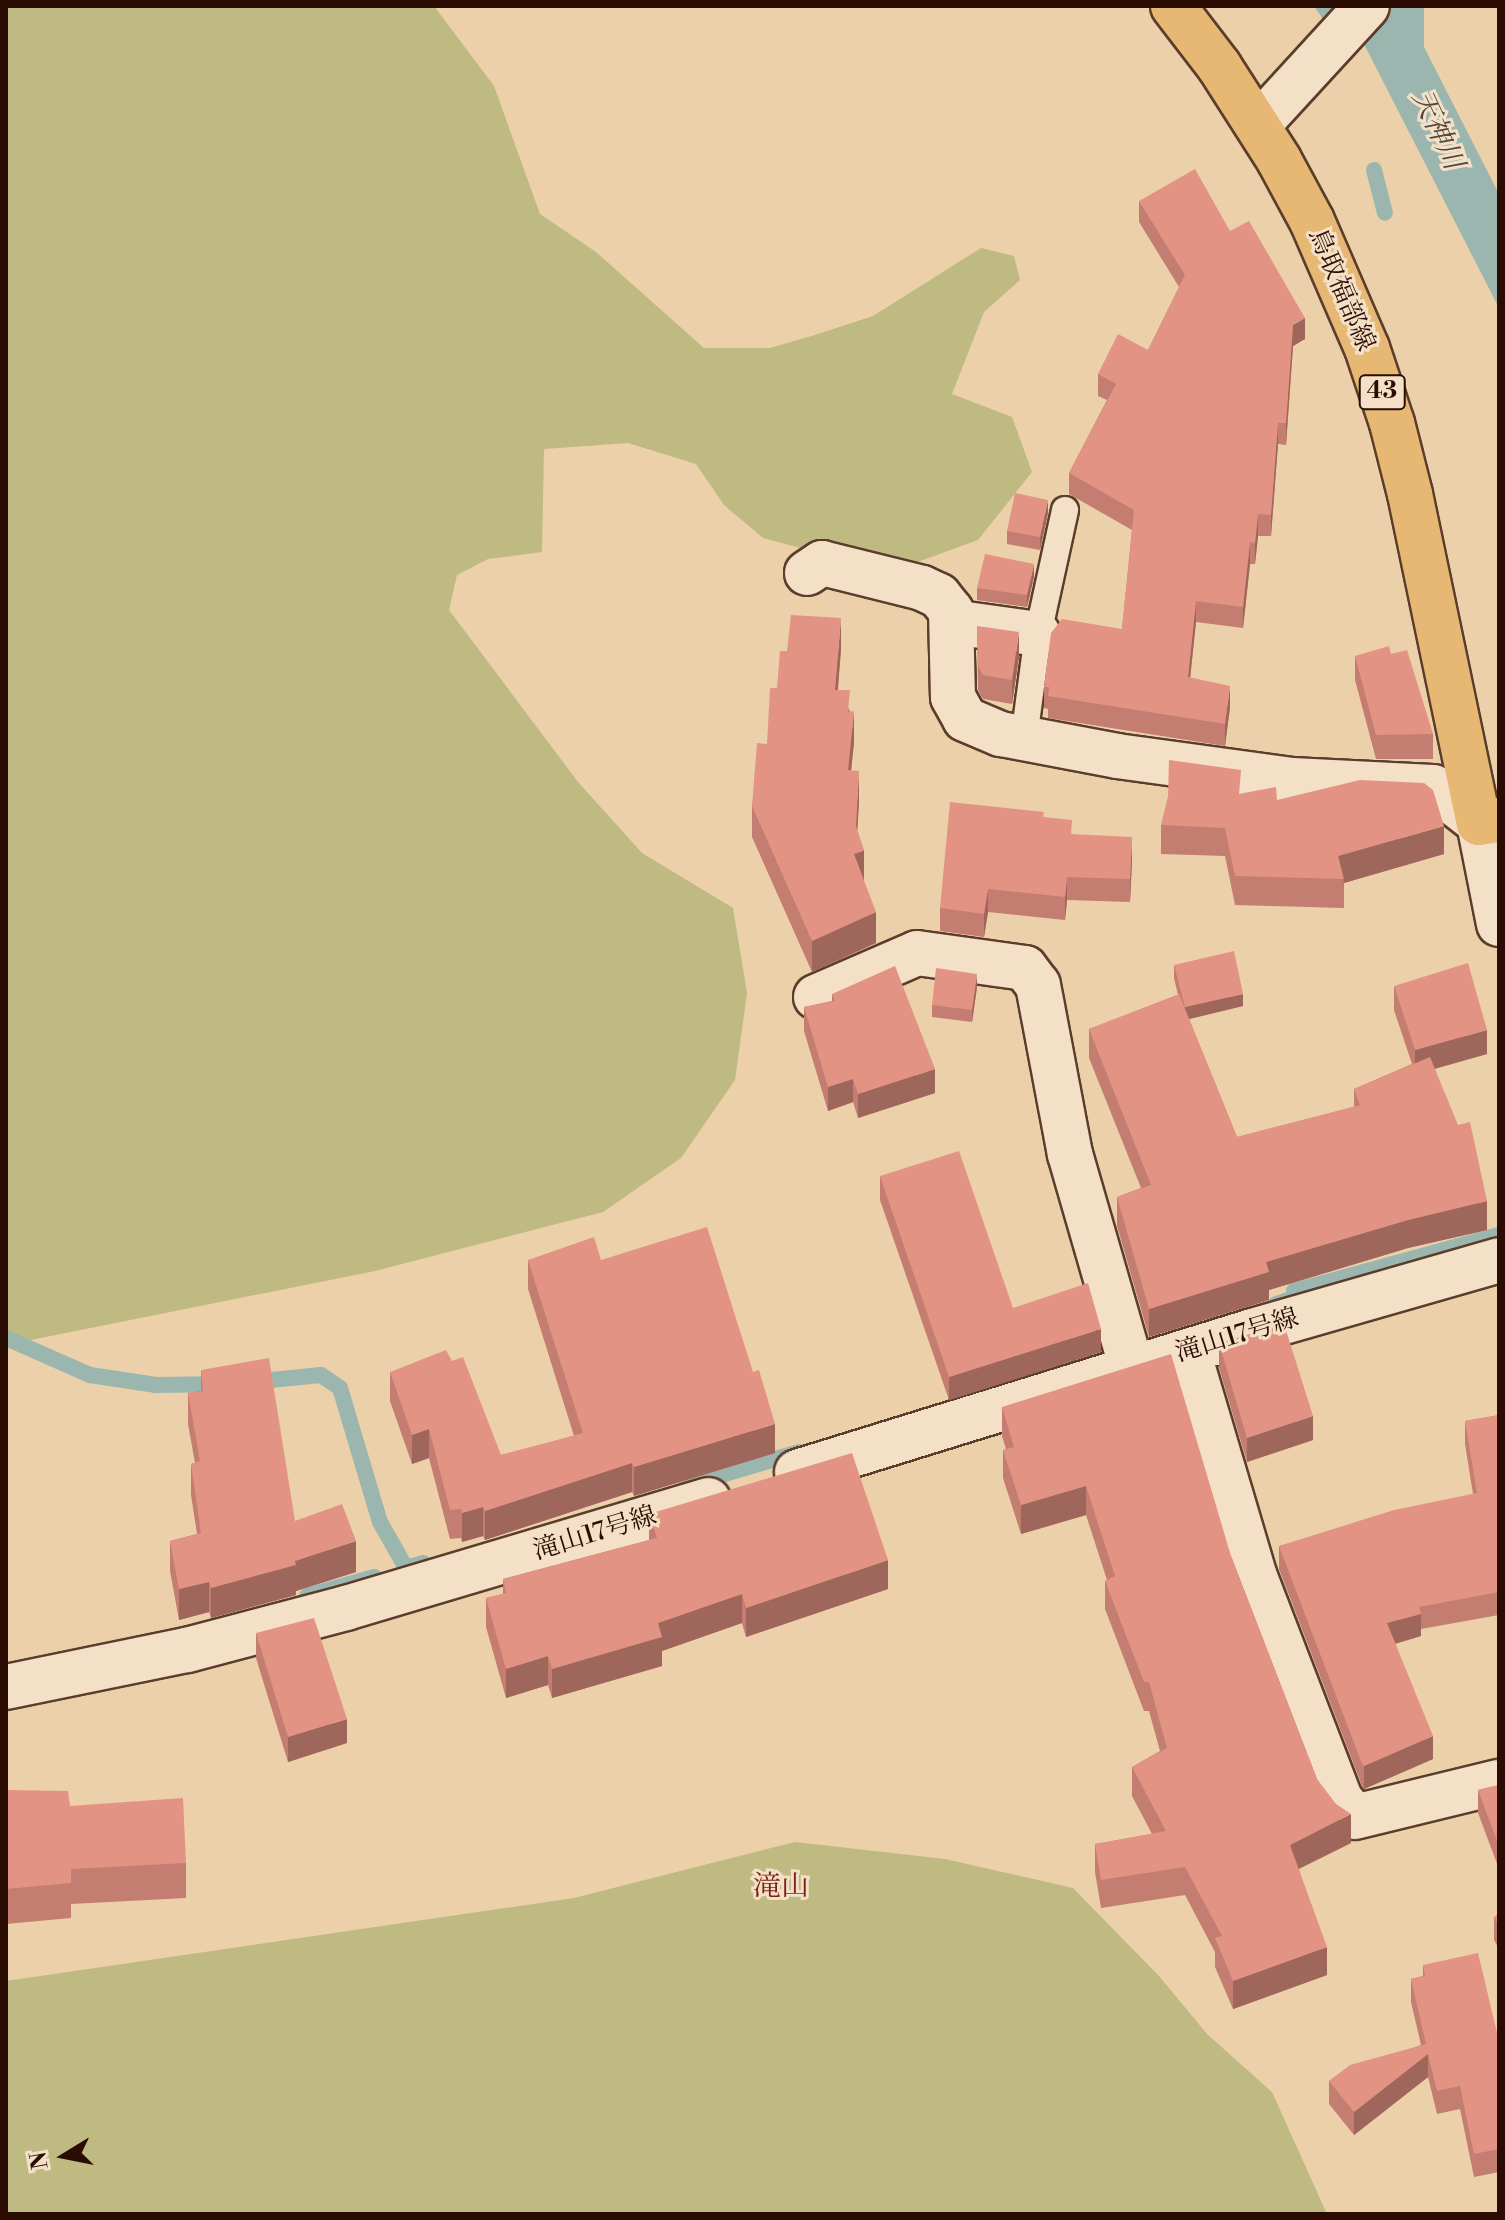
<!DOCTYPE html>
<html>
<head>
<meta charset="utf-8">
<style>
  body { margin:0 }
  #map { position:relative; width:1505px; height:2220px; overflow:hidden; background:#ecd0a9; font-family:"Libre Bodoni","Noto Serif JP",serif }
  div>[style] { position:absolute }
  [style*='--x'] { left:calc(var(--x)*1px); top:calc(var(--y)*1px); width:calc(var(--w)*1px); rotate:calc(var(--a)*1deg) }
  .green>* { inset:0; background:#bfb982 }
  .water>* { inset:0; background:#9ab6ae }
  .stream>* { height:16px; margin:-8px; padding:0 8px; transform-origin:8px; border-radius:8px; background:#9ab6ae }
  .roads { filter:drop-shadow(2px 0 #5b3d2c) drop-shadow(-2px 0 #5b3d2c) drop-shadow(0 2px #5b3d2c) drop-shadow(0 -2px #5b3d2c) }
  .lane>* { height:26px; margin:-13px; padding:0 13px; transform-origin:13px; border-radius:13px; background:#f3e0c7 }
  .street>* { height:44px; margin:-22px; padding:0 22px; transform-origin:22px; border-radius:22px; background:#f3e0c7 }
  .secondary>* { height:44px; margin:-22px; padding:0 22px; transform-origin:22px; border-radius:22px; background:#f3e0c7 }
  .primary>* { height:44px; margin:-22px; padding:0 22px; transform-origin:22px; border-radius:22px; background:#e6b874 }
  .wall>* { inset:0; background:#c37e71 }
  .shaded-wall>* { inset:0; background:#9f675c }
  .building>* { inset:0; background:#e39383 }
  span { translate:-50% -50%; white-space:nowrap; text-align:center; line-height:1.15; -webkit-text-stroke:6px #f3e0c7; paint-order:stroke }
  .shield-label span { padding:2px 6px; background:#f3e0c7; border:2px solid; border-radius:6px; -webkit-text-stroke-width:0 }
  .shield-label { font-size:24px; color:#2b0c02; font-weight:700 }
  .street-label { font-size:26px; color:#2b0c02 }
  .water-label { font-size:28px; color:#52483e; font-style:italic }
  .neighbourhood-label { font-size:28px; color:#7a1f14 }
  .frame { position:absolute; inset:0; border:8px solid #2b0c02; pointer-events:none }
  .north { position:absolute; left:24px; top:2116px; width:80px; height:80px; -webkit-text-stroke:6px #f3e0c7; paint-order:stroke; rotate:260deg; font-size:22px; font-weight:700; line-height:32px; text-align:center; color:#2b0c02 }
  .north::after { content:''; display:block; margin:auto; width:28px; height:36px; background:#2b0c02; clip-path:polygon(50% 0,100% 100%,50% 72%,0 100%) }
</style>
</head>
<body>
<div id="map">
  <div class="green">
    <div style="clip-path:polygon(6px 6px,434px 6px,494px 86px,540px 214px,596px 252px,704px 348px,770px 348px,815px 335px,873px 316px,981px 248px,1014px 256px,1020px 280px,984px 312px,952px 394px,1012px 417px,1032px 472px,978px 540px,904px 567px,845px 560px,763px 538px,724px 505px,696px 464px,628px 443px,544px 449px,542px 552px,488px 559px,457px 575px,449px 610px,578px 782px,642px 853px,733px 908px,747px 993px,735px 1080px,681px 1158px,603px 1212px,375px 1271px,6px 1345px)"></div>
    <div style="clip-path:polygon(795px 1842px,945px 1859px,1073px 1888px,1159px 1976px,1207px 2034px,1272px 2092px,1327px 2214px,6px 2214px,6px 1981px,574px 1898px)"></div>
  </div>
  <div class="water">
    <div style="clip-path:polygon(1314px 6px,1424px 6px,1424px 47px,1499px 194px,1499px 308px,1365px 46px,1335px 22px,1322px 18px)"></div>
  </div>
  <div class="stream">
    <div style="--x:1374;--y:170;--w:44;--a:75.7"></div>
    <div style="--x:1276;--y:1304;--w:20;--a:-18"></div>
    <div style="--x:1295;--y:1298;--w:7;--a:-98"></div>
    <div style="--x:1294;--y:1291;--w:213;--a:-15.3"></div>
    <div style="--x:6;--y:1338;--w:92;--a:23.8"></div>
    <div style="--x:90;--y:1375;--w:67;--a:8.6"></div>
    <div style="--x:156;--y:1385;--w:68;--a:-0.8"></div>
    <div style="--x:251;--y:1382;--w:70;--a:-5.7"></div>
    <div style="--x:321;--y:1375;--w:23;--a:34"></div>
    <div style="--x:340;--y:1388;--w:140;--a:73.4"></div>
    <div style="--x:380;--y:1522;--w:53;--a:60.5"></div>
    <div style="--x:406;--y:1568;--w:18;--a:-16"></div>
    <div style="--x:687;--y:1485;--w:117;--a:-16.4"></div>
    <div style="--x:307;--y:1596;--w:70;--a:-15.8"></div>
  </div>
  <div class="roads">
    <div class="lane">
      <div style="--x:1024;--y:738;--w:105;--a:-82.3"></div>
      <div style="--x:1038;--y:634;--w:127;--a:-77.7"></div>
    </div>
    <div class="street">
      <div style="--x:1258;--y:125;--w:161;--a:-47.5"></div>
      <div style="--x:807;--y:573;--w:18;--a:-34"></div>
      <div style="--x:822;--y:563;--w:103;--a:14"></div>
      <div style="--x:922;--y:588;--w:19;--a:25"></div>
      <div style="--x:939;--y:596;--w:19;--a:51"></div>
      <div style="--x:951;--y:611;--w:86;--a:88.7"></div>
      <div style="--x:953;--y:697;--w:25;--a:61"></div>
      <div style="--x:965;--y:719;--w:39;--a:23"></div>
      <div style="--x:1001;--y:734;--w:118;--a:10.7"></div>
      <div style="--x:1117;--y:756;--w:177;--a:7.8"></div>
      <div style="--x:1292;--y:780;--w:141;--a:2.8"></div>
      <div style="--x:1433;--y:787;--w:58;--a:38"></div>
      <div style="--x:952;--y:622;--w:87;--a:7.9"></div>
      <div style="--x:816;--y:997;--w:110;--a:-23.5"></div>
      <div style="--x:917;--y:953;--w:109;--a:7.9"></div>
      <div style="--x:1025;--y:968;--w:21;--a:53"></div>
      <div style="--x:1038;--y:985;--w:172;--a:79.3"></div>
      <div style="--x:1070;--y:1154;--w:224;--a:73.9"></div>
      <div style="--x:1188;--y:1351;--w:236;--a:73.5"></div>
      <div style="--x:1255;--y:1577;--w:238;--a:69"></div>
      <div style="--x:1340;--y:1799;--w:23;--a:50"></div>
      <div style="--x:1355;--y:1817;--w:148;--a:-13.7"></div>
      <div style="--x:797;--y:1472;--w:476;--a:-17.2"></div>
      <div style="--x:1252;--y:1331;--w:257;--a:-16"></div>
      <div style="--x:6;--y:1687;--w:185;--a:-11.6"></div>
      <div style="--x:187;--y:1650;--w:164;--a:-14.8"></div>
      <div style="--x:346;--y:1608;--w:378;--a:-16.6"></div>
    </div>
    <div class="secondary">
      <div style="--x:1479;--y:823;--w:103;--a:78.8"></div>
    </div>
    <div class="primary">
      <div style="--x:1173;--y:6;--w:76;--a:52.5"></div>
      <div style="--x:1219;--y:66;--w:112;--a:57.4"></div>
      <div style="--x:1279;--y:160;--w:69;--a:61.6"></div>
      <div style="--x:1312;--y:221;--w:138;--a:66.6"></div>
      <div style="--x:1367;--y:348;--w:79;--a:71.6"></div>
      <div style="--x:1392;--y:423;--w:73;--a:75.8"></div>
      <div style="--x:1410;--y:494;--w:336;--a:78.2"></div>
      <div style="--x:1479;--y:823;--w:20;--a:-9"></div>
    </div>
  </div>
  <div class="wall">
    <div style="clip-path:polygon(1139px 201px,1230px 231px,1305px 339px,1293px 346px,1286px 445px,1278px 444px,1271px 536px,1258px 536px,1255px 564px,1250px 564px,1243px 628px,1196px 622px,1190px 678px,1230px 707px,1225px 746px,1048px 718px,1048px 709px,1044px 708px,1044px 687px,1122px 629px,1132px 530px,1069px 494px,1069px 473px,1107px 400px,1098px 396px,1098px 374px,1148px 350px,1179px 287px,1139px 222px)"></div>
    <div style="clip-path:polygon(1048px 513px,1040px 550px,1007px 544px,1007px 531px)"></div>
    <div style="clip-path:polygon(1034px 577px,1027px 607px,977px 600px,977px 588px)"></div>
    <div style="clip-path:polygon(977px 626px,1019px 657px,1012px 704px,983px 699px,978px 690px)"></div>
    <div style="clip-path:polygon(841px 649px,838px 690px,850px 711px,854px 742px,851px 770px,859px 802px,857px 831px,864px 882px,876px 943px,812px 972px,752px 837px,752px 806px,767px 744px,777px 688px,787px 651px)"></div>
    <div style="clip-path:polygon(1391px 654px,1433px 734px,1433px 759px,1376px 759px,1355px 680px,1355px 656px)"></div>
    <div style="clip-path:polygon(1241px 794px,1277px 800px,1444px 854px,1344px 883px,1344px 908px,1235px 905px,1225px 856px,1161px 854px,1161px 825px)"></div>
    <div style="clip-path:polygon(1044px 817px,1072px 834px,1132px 860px,1130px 902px,1067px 900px,1065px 920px,988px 912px,984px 937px,940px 931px,940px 908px)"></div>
    <div style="clip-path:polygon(1174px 965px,1243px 1006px,1189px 1019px,1237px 1137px,1354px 1107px,1354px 1089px,1412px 1064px,1394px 1010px,1394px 986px,1487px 1054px,1435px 1069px,1487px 1230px,1408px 1248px,1269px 1290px,1269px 1300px,1149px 1337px,1117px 1226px,1117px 1197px,1141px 1188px,1089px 1058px,1089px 1029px,1178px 995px,1174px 978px)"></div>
    <div style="clip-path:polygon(977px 987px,972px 1022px,932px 1017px,932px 1005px)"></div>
    <div style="clip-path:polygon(832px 994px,935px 1093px,858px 1118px,853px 1102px,828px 1111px,804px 1031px,804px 1007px,832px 1001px)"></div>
    <div style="clip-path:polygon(880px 1176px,1013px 1308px,1101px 1352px,949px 1400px,880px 1200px)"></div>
    <div style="clip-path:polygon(528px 1260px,601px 1260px,775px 1453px,634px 1496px,632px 1492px,485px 1540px,483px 1536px,462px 1542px,461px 1538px,450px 1539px,429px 1458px,412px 1464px,390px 1401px,390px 1372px,501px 1455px,574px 1436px,528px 1289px)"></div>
    <div style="clip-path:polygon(1219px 1343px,1313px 1440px,1247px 1462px,1219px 1368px)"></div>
    <div style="clip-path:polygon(201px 1370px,295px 1521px,356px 1572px,296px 1591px,296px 1595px,211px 1618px,209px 1612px,179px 1620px,170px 1571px,170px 1541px,197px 1534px,191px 1495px,191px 1464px,195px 1463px,188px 1424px,188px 1393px,201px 1391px)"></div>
    <div style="clip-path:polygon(1002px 1407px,1231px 1556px,1317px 1779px,1351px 1843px,1299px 1869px,1327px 1975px,1233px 2009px,1215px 1967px,1215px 1952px,1185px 1895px,1101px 1908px,1095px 1872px,1095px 1844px,1152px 1834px,1132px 1796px,1132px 1767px,1160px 1751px,1149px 1711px,1144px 1711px,1105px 1609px,1105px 1581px,1107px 1580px,1086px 1515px,1021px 1534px,1003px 1478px,1003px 1450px,1006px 1449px,1002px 1436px)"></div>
    <div style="clip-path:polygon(1499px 1415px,1499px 1615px,1421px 1629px,1421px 1636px,1395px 1644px,1433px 1759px,1364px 1789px,1362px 1786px,1279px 1569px,1279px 1546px,1473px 1494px,1465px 1444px,1465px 1421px)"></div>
    <div style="clip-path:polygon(649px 1514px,888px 1589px,746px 1637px,742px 1623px,662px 1651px,662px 1666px,552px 1698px,548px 1685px,506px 1698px,486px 1627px,486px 1598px,503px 1594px,503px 1579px,649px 1540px)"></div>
    <div style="clip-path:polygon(256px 1633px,347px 1743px,288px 1762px,256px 1658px)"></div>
    <div style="clip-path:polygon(1499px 1785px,1499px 1869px,1478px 1813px,1478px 1790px)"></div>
    <div style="clip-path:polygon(6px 1790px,70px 1806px,186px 1863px,186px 1898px,71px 1904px,71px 1918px,6px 1924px)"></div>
    <div style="clip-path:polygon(1499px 1914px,1499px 1949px,1494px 1940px,1494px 1917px)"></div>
    <div style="clip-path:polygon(1423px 1965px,1499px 2041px,1499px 2172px,1474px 2177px,1460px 2109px,1437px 2114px,1428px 2077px,1354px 2135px,1329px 2104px,1329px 2081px,1421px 2045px,1411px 2002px,1411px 1979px,1423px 1976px)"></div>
  </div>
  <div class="shaded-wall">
    <div style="clip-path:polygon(1305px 318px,1305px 339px,1293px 346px,1286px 445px,1286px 423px,1293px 325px)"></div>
    <div style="clip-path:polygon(1278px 423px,1278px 444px,1271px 536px,1271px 515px)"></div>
    <div style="clip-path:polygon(1048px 500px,1048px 513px,1040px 550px,1040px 537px)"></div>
    <div style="clip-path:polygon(1258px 514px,1258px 536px,1255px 564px,1255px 543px)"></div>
    <div style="clip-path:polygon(1250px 542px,1250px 564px,1243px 628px,1243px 607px)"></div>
    <div style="clip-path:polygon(1034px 564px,1034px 577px,1027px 607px,1027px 595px)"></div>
    <div style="clip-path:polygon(1196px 601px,1196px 622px,1188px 698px,1188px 677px)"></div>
    <div style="clip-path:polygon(841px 618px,841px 649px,835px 721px,835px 690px)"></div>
    <div style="clip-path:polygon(1019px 632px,1019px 657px,1012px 704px,1012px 680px)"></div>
    <div style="clip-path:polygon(1230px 686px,1230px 707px,1225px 746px,1225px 724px)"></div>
    <div style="clip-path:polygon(854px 711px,854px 742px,848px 801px,848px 770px)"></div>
    <div style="clip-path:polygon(859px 771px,859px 802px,856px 854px,864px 850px,864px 882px,854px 854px)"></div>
    <div style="clip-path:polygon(1444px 826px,1444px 854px,1344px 883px,1338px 856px)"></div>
    <div style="clip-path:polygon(1132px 837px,1132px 860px,1130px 902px,1130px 879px)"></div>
    <div style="clip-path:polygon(1067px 877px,1067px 900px,1065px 920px,1065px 897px)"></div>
    <div style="clip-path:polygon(988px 889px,988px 912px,984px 937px,984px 914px)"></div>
    <div style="clip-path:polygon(876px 912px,876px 943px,812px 972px,812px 941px)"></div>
    <div style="clip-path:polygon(977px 974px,977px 987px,972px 1022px,972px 1010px)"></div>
    <div style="clip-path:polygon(1243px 994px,1243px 1006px,1185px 1020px,1185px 1007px)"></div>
    <div style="clip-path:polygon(1487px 1030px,1487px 1054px,1415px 1074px,1415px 1050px)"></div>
    <div style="clip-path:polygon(935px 1069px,935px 1093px,858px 1118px,858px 1094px)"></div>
    <div style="clip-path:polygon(853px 1079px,853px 1102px,828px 1111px,828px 1087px)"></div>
    <div style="clip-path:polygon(1487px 1201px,1487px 1230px,1408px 1248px,1269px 1290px,1269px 1300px,1149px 1337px,1149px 1309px,1266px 1262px,1408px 1220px)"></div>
    <div style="clip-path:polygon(1101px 1329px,1101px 1352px,949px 1400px,949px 1377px)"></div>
    <div style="clip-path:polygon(1313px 1416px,1313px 1440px,1247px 1462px,1247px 1438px)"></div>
    <div style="clip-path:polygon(775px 1424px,775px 1453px,634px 1496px,634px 1467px)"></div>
    <div style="clip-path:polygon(429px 1429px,429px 1458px,412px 1464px,412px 1435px)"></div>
    <div style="clip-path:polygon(632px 1463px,632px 1492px,485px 1540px,485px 1511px)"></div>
    <div style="clip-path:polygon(1086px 1486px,1086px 1515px,1021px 1534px,1021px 1505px)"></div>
    <div style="clip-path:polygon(483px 1507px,483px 1536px,462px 1542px,462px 1513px)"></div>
    <div style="clip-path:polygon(356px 1541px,356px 1572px,296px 1591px,296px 1595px,211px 1618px,211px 1588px)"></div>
    <div style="clip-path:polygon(888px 1560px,888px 1589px,746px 1637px,746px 1608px)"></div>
    <div style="clip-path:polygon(209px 1582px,209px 1612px,179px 1620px,179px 1589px)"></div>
    <div style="clip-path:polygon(742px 1594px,742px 1623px,662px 1651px,662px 1666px,552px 1698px,552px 1669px,658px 1623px)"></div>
    <div style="clip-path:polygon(1421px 1614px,1421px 1636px,1387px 1646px,1387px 1623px)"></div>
    <div style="clip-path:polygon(548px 1656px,548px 1685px,506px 1698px,506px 1669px)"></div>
    <div style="clip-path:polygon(347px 1719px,347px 1743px,288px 1762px,288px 1737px)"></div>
    <div style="clip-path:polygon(1433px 1736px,1433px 1759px,1364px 1789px,1364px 1766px)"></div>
    <div style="clip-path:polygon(1351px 1814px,1351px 1843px,1290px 1873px,1290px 1845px)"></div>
    <div style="clip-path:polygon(1327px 1947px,1327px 1975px,1233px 2009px,1233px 1981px)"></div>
    <div style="clip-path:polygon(1428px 2054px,1428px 2077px,1354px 2135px,1354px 2112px)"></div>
  </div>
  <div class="building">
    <div style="clip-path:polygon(1195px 169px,1230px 231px,1249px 221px,1305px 318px,1293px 325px,1286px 423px,1278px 423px,1271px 515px,1258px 514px,1255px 543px,1250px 542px,1243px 607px,1196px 601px,1188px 677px,1230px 686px,1225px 724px,1048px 696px,1049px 687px,1044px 687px,1051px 633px,1062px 619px,1122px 629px,1134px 510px,1069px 473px,1116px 384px,1098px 374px,1118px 334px,1148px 350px,1185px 275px,1139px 201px)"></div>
    <div style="clip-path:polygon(1015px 493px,1048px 500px,1040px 537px,1007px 531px)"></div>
    <div style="clip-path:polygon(985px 554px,1034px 564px,1027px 595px,977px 588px)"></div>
    <div style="clip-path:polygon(791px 615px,841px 618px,835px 690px,850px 690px,848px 712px,854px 711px,848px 770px,859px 771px,856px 826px,864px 850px,854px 854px,876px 912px,812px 941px,752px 806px,757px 743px,767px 744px,770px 688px,777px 688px,780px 651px,787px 651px)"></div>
    <div style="clip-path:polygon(977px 626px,1019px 632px,1012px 680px,983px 675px,978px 666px)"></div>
    <div style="clip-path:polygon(1389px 646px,1391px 654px,1407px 650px,1433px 734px,1376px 735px,1355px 656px)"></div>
    <div style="clip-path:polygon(1169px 760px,1241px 770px,1239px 794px,1276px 787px,1277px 800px,1360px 780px,1424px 783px,1433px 790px,1444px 826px,1338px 856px,1344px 879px,1235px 876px,1225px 828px,1161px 825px,1168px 796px)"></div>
    <div style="clip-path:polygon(950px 802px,1044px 812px,1043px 817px,1072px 820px,1071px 834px,1132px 837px,1130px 879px,1067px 877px,1065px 897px,988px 889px,984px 914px,940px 908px)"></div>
    <div style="clip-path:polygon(1234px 951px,1243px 994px,1185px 1007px,1174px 965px)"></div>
    <div style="clip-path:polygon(1468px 963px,1487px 1030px,1415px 1050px,1394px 986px)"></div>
    <div style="clip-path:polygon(895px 966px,935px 1069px,858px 1094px,853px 1079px,828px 1087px,804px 1007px,835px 1001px,832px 994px)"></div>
    <div style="clip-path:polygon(936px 968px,977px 974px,972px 1010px,932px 1005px)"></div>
    <div style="clip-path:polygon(1179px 994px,1237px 1137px,1360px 1105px,1354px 1089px,1430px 1057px,1458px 1125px,1470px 1122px,1487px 1201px,1408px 1220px,1266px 1262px,1269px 1272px,1149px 1309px,1117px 1197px,1151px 1185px,1089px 1029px)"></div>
    <div style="clip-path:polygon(959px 1151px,1013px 1308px,1088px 1283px,1101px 1329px,949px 1377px,880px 1176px)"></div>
    <div style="clip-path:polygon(707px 1227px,753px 1372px,759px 1370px,775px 1424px,634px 1467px,632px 1463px,485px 1511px,483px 1507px,462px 1513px,461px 1509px,450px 1510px,429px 1429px,412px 1435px,390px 1372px,446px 1350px,452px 1361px,463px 1357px,501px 1455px,583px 1433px,528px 1260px,594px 1237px,601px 1260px)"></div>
    <div style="clip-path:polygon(1284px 1324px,1313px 1416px,1247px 1438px,1219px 1343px)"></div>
    <div style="clip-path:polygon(1171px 1354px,1231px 1556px,1317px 1779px,1336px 1804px,1351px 1814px,1290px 1845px,1327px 1947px,1233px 1981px,1215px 1938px,1222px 1936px,1185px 1867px,1101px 1880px,1095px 1844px,1166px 1831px,1132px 1767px,1167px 1748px,1149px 1682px,1144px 1682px,1105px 1581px,1115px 1576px,1086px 1486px,1021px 1505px,1003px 1450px,1014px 1447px,1002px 1407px)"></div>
    <div style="clip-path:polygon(269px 1358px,295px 1521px,342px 1504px,356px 1541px,295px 1561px,296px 1565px,211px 1588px,209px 1582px,179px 1589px,170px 1541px,201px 1533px,191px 1464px,200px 1461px,188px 1393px,203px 1391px,201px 1370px)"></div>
    <div style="clip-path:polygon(1499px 1415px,1499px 1592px,1419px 1607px,1421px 1614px,1387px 1623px,1433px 1736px,1364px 1766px,1362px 1764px,1279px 1546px,1394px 1510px,1477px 1493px,1465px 1421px)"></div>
    <div style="clip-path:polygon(852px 1453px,888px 1560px,746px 1608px,742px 1594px,658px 1623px,662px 1637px,552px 1669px,548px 1656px,506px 1669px,486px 1598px,506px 1593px,503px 1579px,657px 1538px,649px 1514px)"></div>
    <div style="clip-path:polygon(314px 1618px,347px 1719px,288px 1737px,256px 1633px)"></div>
    <div style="clip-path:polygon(1499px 1785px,1499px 1846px,1478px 1790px)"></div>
    <div style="clip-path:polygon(6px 1790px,68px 1791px,70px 1806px,183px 1798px,186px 1863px,71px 1869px,71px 1883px,6px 1889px)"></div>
    <div style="clip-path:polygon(1499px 1914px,1499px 1926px,1494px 1917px)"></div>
    <div style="clip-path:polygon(1478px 1953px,1499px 2041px,1499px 2149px,1474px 2154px,1460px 2086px,1437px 2091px,1428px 2054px,1354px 2112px,1329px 2081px,1350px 2065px,1426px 2044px,1411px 1979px,1425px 1976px,1423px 1965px)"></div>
  </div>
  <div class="shield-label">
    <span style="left:1382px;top:392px">43</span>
  </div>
  <div class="street-label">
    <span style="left:1341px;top:290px;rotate:67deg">鳥取福部線</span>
    <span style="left:1237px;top:1336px;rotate:-17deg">滝山17号線</span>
    <span style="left:595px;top:1534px;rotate:-17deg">滝山17号線</span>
  </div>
  <div class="water-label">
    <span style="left:1437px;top:130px;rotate:65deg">天神川</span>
  </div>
  <div class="neighbourhood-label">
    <span style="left:781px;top:1887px">滝山</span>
  </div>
  <div class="frame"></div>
  <div class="north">N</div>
</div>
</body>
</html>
